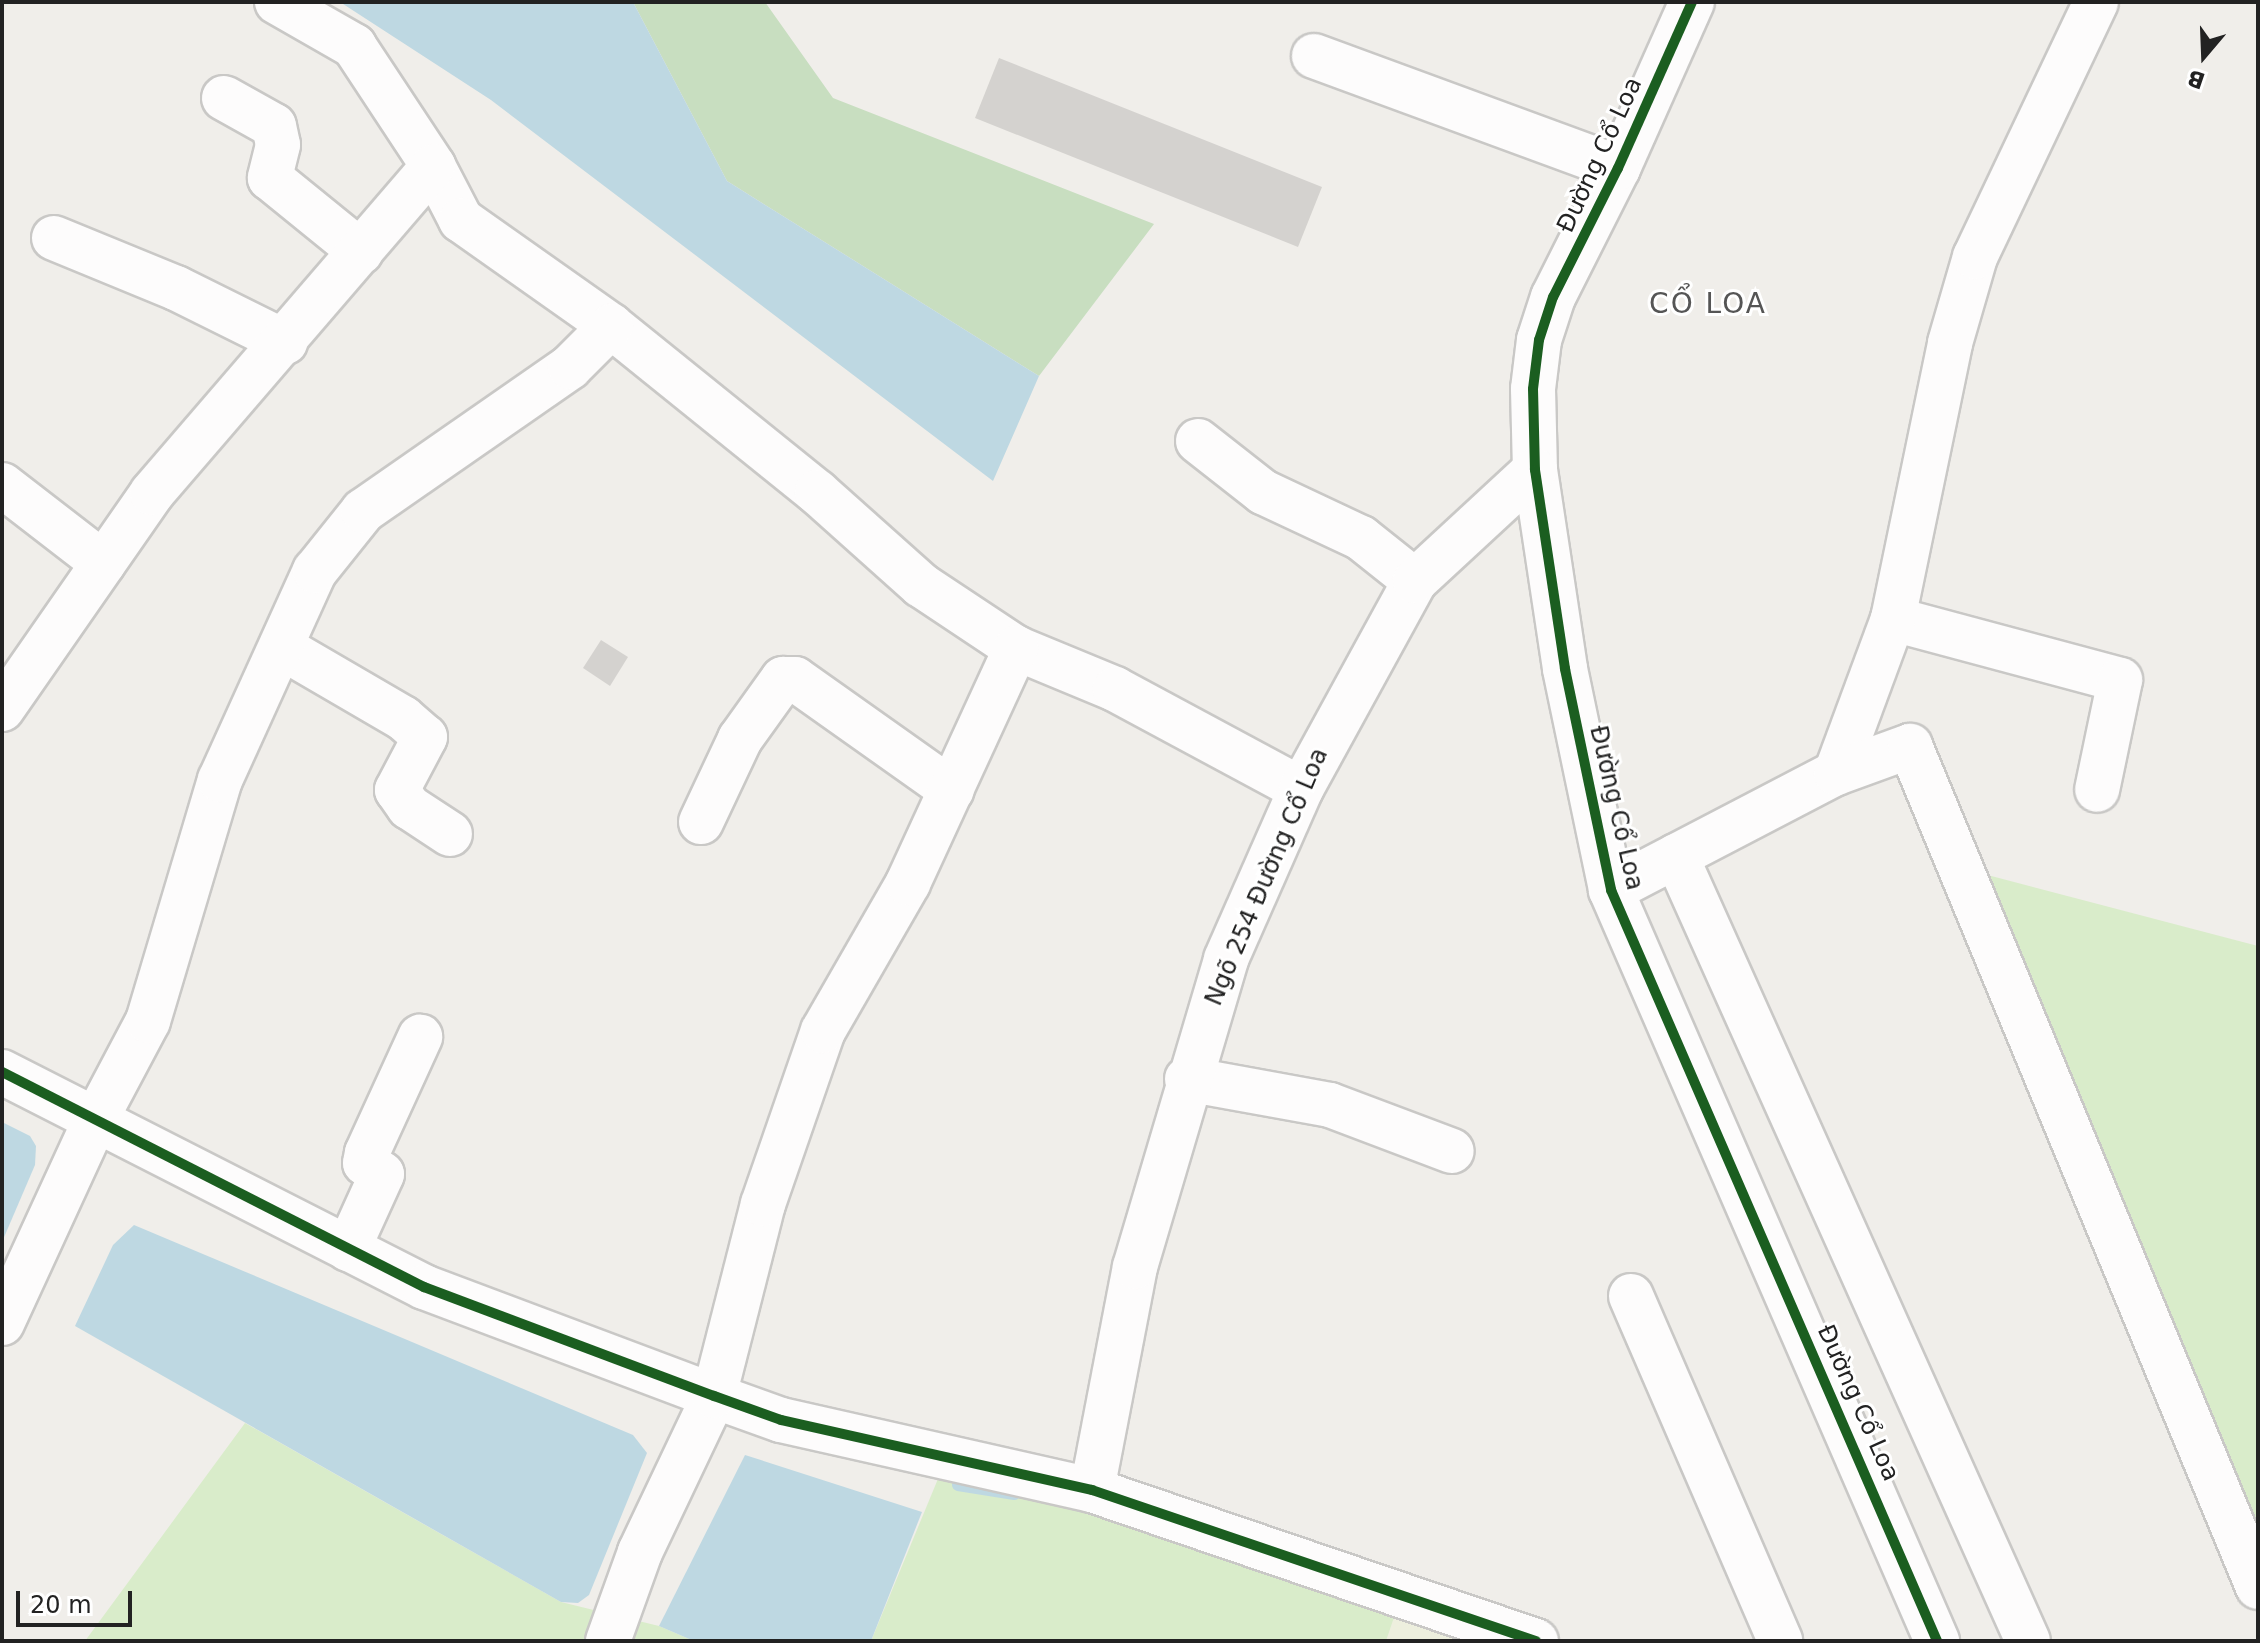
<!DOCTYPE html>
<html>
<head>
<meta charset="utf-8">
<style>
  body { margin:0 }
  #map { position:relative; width:2260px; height:1643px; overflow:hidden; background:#f0eeea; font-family:"DejaVu Sans",sans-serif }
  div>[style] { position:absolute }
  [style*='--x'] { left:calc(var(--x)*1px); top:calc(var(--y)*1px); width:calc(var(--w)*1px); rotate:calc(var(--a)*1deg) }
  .farmland>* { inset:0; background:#edefde }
  .grass>* { inset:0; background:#d9ecca }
  .forest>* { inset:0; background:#c8dec0 }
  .water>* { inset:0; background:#bed8e2 }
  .stream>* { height:12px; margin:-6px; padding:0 6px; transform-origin:6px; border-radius:6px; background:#bed8e2 }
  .building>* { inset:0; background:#d4d2cf }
  .roads { filter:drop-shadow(2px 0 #c9c8c6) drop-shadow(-2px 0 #c9c8c6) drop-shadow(0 2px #c9c8c6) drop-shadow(0 -2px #c9c8c6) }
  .minor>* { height:44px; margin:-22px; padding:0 22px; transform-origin:22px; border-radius:22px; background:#fdfcfc }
  .cycleway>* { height:10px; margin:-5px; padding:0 5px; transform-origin:5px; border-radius:5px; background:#1b5e20 }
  span { translate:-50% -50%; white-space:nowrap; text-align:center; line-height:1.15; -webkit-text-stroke:6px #fff; paint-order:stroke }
  .street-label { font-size:24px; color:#222 }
  .quarter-label { font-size:28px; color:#555; letter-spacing:2px }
  .frame { position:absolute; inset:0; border:4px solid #222; pointer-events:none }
  .north { position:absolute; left:2164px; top:16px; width:80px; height:80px; -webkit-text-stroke:6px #fff; paint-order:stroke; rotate:199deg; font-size:22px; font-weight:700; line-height:32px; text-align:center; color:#222 }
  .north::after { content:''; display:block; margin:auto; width:28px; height:36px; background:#222; clip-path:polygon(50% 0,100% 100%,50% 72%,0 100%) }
  .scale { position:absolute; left:16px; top:1591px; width:116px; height:36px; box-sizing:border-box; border:4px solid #222; border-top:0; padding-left:10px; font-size:24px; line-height:28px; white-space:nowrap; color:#222; -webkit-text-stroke:6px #fff; paint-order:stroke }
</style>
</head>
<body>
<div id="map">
  <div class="farmland">
    <div style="clip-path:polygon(1402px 1594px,1536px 1641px,1386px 1641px)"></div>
  </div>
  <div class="grass">
    <div style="clip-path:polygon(1961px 868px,2258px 946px,2258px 1587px)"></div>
    <div style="clip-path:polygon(245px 1423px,561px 1602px,659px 1626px,694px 1641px,85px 1641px)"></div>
    <div style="clip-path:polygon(947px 1457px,1402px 1594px,1386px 1641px,871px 1641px)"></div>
  </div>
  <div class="forest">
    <div style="clip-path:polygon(633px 2px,765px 2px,833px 98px,1154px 224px,1039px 376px,727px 181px)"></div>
  </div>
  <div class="water">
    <div style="clip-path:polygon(340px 2px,633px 2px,727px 181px,1039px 376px,993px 481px,491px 100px)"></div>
    <div style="clip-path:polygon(2px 1122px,30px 1136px,36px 1146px,35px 1165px,2px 1242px)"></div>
    <div style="clip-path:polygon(134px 1225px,633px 1435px,647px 1453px,589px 1595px,578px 1603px,561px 1602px,75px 1326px,113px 1245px)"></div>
    <div style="clip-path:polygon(745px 1455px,922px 1512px,871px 1641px,694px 1641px,659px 1626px)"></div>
  </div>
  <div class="stream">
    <div style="--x:958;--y:1485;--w:57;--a:9.1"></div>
  </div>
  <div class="building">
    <div style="clip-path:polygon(999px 58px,1322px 187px,1298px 247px,975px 118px)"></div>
    <div style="clip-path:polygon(601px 640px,628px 657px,610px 686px,583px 668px)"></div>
  </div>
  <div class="roads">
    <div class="minor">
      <div style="--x:277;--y:2;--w:89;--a:29.7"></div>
      <div style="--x:354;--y:46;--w:144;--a:56.6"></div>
      <div style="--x:433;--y:166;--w:61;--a:62.6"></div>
      <div style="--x:461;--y:220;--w:184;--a:35.2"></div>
      <div style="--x:611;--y:326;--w:265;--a:38.9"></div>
      <div style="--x:817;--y:492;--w:140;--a:41.8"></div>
      <div style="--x:921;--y:585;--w:114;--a:33.6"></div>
      <div style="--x:1016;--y:648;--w:107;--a:22.5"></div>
      <div style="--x:1115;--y:689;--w:211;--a:28.3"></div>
      <div style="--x:1692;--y:2;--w:182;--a:114"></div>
      <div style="--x:1618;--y:168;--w:144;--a:116.7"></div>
      <div style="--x:1553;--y:297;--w:45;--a:108"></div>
      <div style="--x:1539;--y:340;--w:49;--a:97"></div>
      <div style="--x:1533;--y:389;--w:81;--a:88.6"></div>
      <div style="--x:1535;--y:470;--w:201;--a:81.4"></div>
      <div style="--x:1565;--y:669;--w:226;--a:78.2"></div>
      <div style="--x:1611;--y:890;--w:819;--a:66.53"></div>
      <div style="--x:1314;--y:56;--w:324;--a:20.2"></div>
      <div style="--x:224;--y:98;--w:57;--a:29.2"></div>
      <div style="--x:274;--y:126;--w:19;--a:78"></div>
      <div style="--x:278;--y:145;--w:34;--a:104"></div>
      <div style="--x:270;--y:178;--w:117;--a:39.1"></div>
      <div style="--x:54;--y:238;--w:132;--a:22.3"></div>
      <div style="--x:176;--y:288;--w:122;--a:26.4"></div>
      <div style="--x:1198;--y:441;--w:83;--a:38.1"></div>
      <div style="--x:1263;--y:492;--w:108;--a:25.1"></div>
      <div style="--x:1361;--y:538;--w:69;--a:38.5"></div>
      <div style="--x:2;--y:485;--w:128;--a:37.7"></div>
      <div style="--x:1893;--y:619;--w:235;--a:15"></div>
      <div style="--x:2120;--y:680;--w:112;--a:101.8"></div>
      <div style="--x:281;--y:647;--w:141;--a:30.2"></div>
      <div style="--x:403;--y:718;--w:29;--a:41"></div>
      <div style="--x:425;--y:737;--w:60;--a:117.8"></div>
      <div style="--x:397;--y:790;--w:21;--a:55"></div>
      <div style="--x:409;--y:807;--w:49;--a:33.4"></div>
      <div style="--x:2;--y:709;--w:263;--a:-55.2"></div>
      <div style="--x:152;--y:493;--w:431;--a:-49.3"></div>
      <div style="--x:1836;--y:773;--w:164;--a:-69.7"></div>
      <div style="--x:1893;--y:619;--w:282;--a:-78.3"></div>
      <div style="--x:1950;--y:343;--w:90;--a:-73.8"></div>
      <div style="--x:1975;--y:257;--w:282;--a:-64.6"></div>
      <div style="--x:701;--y:822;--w:92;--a:-64.8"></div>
      <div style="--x:740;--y:739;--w:74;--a:-54.4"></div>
      <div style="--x:783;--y:679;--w:12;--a:0"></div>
      <div style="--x:795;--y:679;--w:192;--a:35.3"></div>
      <div style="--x:1676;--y:856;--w:860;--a:65.85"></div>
      <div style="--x:1611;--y:890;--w:254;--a:-27.5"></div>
      <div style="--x:1836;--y:773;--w:79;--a:-20"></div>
      <div style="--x:1910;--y:746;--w:910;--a:67.52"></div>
      <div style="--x:2;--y:1072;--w:474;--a:27"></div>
      <div style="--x:424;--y:1287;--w:310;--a:20.6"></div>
      <div style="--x:714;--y:1396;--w:71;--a:19.7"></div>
      <div style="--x:781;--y:1420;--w:319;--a:12.7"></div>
      <div style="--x:1092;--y:1490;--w:469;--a:18.8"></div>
      <div style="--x:1187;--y:1079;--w:145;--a:10.3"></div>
      <div style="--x:1330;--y:1105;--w:130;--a:20.7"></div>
      <div style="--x:348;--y:1249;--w:82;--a:-65.6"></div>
      <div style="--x:382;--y:1174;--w:20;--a:-147"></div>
      <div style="--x:365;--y:1163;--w:10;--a:-79"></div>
      <div style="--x:367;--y:1153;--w:128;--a:-65.4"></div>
      <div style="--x:1631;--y:1296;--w:376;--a:66.6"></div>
      <div style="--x:2;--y:1323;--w:222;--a:-65.3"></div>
      <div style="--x:95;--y:1121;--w:113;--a:-62.1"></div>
      <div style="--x:148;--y:1021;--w:252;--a:-73.4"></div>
      <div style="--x:220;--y:780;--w:230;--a:-65.6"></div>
      <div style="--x:315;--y:571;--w:77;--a:-51.3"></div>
      <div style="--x:363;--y:511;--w:252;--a:-34.8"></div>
      <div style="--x:570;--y:367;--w:58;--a:-45"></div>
      <div style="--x:1092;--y:1490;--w:227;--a:-79.1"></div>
      <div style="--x:1135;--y:1267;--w:321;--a:-73.5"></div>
      <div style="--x:1226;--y:959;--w:186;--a:-66.2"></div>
      <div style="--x:1301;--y:789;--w:237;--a:-61.3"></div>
      <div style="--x:1415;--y:581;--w:163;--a:-42.8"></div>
      <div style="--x:608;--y:1641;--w:95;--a:-70.2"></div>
      <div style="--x:640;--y:1552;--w:173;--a:-64.6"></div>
      <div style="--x:714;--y:1396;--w:198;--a:-75.7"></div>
      <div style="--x:763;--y:1204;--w:183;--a:-70.9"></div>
      <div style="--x:823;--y:1031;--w:171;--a:-60.1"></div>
      <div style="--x:908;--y:883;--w:259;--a:-65.3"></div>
    </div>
  </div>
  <div class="cycleway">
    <div style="--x:1692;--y:2;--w:182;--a:114"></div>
    <div style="--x:1618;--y:168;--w:144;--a:116.7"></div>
    <div style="--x:1553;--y:297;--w:45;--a:108"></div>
    <div style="--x:1539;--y:340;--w:49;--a:97"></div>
    <div style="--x:1533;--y:389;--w:81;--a:88.6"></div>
    <div style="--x:1535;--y:470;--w:201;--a:81.4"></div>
    <div style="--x:1565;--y:669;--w:226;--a:78.2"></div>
    <div style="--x:1611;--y:890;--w:819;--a:66.53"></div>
    <div style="--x:2;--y:1072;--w:474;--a:27"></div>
    <div style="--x:424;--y:1287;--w:310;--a:20.6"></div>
    <div style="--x:714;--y:1396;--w:71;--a:19.7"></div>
    <div style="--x:781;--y:1420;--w:319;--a:12.7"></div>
    <div style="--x:1092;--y:1490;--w:469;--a:18.8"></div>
  </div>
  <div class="street-label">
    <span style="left:1600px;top:155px;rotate:-65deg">Đường Cổ Loa</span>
    <span style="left:1616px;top:808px;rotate:77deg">Đường Cổ Loa</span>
    <span style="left:1267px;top:877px;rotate:-67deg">Ngõ 254 Đường Cổ Loa</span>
    <span style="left:1858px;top:1403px;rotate:66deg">Đường Cổ Loa</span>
  </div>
  <div class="quarter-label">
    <span style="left:1708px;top:304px">CỔ LOA</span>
  </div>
  <div class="frame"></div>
  <div class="north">B</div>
  <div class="scale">20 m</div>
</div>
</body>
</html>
